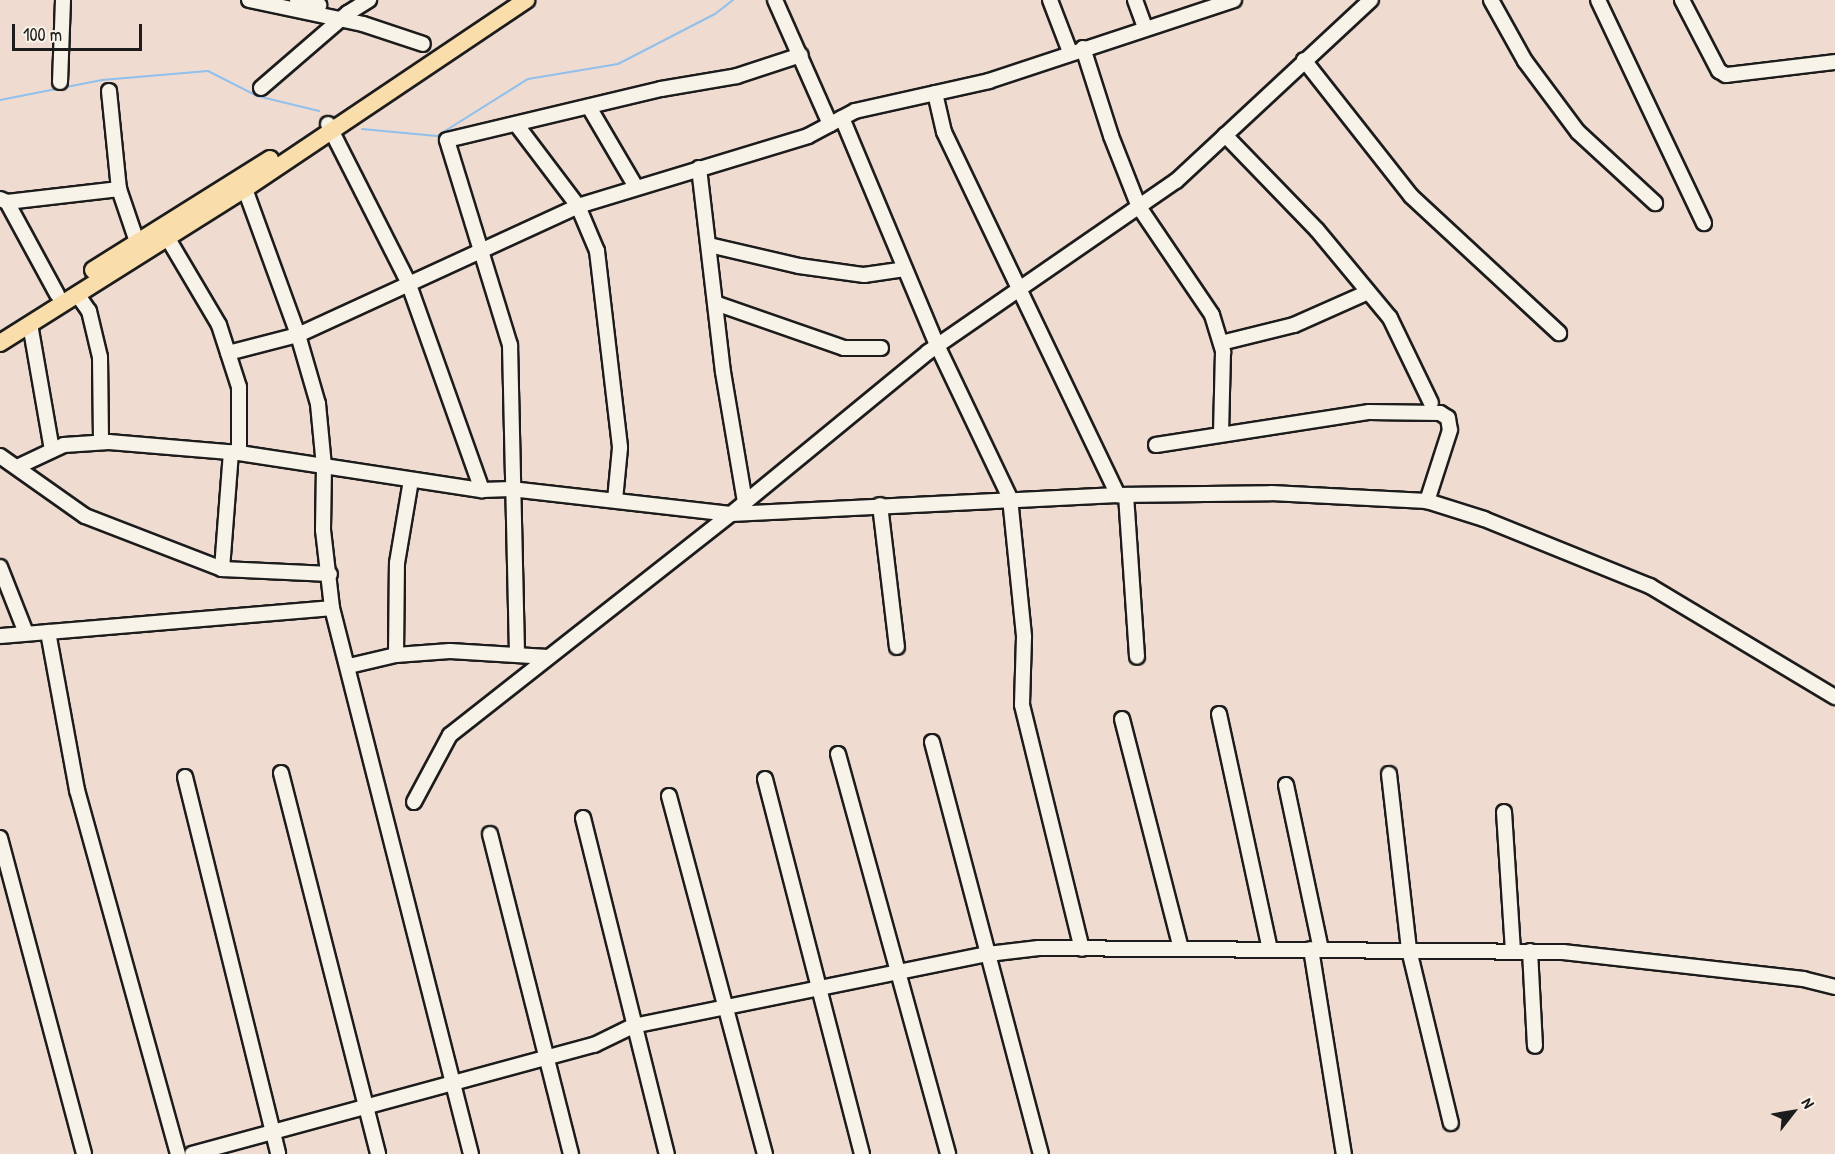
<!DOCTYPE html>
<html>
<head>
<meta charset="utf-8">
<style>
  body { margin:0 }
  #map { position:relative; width:1835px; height:1154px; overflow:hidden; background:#efdbd0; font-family:"Patrick Hand",sans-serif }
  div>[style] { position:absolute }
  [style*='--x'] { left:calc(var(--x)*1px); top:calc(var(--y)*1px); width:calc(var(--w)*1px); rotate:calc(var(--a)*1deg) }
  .stream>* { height:2px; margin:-1px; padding:0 1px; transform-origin:1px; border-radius:1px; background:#90c0eb }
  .roads { filter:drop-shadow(2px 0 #1c1c1c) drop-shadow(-2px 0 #1c1c1c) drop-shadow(0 2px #1c1c1c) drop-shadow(0 -2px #1c1c1c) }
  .minor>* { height:14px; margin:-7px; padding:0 7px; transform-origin:7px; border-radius:7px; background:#f7f3e8 }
  .major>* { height:16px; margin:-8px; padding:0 8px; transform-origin:8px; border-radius:8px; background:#f9deab }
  span { translate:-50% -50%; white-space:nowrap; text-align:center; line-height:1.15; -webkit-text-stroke:4.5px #f7f3e8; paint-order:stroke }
  .north { position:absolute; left:1763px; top:1082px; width:60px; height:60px; -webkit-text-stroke:4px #f7f3e8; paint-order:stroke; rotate:59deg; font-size:16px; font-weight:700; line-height:24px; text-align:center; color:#1c1c1c }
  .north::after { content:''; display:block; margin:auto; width:21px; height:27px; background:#1c1c1c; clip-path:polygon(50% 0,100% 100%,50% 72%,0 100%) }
  .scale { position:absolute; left:12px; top:24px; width:130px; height:27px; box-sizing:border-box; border:3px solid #1c1c1c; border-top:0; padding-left:8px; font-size:18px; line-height:21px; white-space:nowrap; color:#1c1c1c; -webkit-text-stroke:4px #f7f3e8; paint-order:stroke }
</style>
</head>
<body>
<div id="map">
  <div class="stream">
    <div style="--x:0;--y:100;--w:104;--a:-11.1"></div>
    <div style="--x:102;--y:80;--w:106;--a:-4.9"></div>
    <div style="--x:208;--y:71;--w:55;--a:27"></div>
    <div style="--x:257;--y:96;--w:64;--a:13.6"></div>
    <div style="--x:362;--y:129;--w:75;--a:5.3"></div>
    <div style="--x:437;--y:136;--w:107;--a:-32.1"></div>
    <div style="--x:528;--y:79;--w:91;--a:-9.5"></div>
    <div style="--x:618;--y:64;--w:109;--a:-27.3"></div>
    <div style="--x:715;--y:14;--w:23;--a:-38"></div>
  </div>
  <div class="roads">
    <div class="minor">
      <div style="--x:249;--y:0;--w:116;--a:11.9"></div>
      <div style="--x:363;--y:24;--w:63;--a:18.4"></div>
      <div style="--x:297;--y:0;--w:23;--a:13"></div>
      <div style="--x:775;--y:0;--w:136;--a:66.1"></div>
      <div style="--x:1050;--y:0;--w:56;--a:69"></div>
      <div style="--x:1135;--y:0;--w:30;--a:70"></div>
      <div style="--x:1491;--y:0;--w:70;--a:60.9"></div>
      <div style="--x:1525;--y:61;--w:89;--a:53.3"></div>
      <div style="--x:1578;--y:132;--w:105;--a:42.7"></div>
      <div style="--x:1598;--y:0;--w:247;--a:64.6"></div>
      <div style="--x:1682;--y:0;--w:80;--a:62.5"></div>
      <div style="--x:1719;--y:71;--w:8;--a:30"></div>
      <div style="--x:1726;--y:75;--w:110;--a:-6.8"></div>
      <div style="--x:1083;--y:48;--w:92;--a:72.3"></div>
      <div style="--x:1111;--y:136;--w:76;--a:68.5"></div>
      <div style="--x:1139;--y:207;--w:130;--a:55.9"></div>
      <div style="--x:1212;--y:315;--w:39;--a:73"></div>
      <div style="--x:1223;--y:352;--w:82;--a:91.4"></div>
      <div style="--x:1304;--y:60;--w:173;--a:51.8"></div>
      <div style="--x:1411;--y:196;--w:202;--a:42.8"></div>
      <div style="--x:60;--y:82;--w:82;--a:-87.9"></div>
      <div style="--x:261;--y:88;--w:115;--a:-40.8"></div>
      <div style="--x:348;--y:13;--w:25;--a:-32"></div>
      <div style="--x:109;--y:91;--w:99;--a:84.2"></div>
      <div style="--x:119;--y:189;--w:56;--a:71.2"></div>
      <div style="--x:935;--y:93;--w:40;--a:77"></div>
      <div style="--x:944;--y:132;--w:403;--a:64.4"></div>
      <div style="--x:589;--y:107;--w:93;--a:59.6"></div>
      <div style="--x:842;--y:118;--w:246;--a:67.3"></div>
      <div style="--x:937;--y:345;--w:170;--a:64.5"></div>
      <div style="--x:1010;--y:498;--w:140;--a:84.2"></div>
      <div style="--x:1024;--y:637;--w:68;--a:91.7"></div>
      <div style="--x:1022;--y:705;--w:251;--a:76.2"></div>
      <div style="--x:328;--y:124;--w:177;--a:63.1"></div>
      <div style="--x:408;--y:282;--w:221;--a:70.4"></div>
      <div style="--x:516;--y:124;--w:103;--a:52.9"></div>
      <div style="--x:578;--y:206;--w:49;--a:67.1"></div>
      <div style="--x:597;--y:251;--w:198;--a:83.3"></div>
      <div style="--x:620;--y:448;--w:52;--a:95.5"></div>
      <div style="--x:1225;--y:135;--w:132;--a:45.9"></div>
      <div style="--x:1317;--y:230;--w:114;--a:50.3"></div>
      <div style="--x:1390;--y:318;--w:94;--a:64.2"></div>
      <div style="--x:699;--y:168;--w:205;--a:83.3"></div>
      <div style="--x:723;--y:372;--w:132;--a:80.4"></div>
      <div style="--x:245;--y:189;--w:155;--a:70"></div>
      <div style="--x:298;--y:335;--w:72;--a:73.8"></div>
      <div style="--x:318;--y:404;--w:62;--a:84.5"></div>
      <div style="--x:324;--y:466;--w:64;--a:90.9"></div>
      <div style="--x:323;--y:530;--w:79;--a:83.4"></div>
      <div style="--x:332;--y:608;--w:563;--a:75.72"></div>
      <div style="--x:0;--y:199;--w:8;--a:23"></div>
      <div style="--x:7;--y:202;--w:105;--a:61.5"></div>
      <div style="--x:7;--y:202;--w:113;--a:-6.6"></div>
      <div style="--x:167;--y:237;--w:102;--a:59.4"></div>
      <div style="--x:219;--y:325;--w:65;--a:72.1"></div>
      <div style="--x:239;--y:387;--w:66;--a:90"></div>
      <div style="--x:709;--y:245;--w:92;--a:13.1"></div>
      <div style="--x:799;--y:266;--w:66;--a:7.9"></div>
      <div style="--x:864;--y:275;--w:41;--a:-8.3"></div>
      <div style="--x:77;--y:294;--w:21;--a:55"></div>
      <div style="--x:89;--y:311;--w:47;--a:76.6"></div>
      <div style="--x:100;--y:357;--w:85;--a:89.3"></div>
      <div style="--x:715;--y:303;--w:137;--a:19.2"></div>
      <div style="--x:844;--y:348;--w:37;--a:0"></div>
      <div style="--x:30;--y:324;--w:128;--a:80.1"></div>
      <div style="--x:1221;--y:343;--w:75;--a:-13.9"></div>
      <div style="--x:1294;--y:325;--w:81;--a:-24"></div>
      <div style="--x:228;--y:353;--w:72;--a:-14.4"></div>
      <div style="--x:298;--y:335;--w:308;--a:-24.7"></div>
      <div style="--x:578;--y:206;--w:240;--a:-16.9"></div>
      <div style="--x:808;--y:136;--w:53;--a:-28"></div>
      <div style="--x:855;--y:111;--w:137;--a:-12.6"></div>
      <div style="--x:989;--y:81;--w:258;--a:-18.3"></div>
      <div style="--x:1156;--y:445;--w:216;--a:-8.8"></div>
      <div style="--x:1369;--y:412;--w:71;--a:0.8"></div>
      <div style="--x:1440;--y:413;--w:9;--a:32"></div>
      <div style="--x:1448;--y:418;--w:12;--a:81"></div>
      <div style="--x:1450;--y:430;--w:75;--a:107.9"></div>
      <div style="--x:0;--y:456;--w:104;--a:35.2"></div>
      <div style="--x:85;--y:516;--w:147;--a:21.1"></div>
      <div style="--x:222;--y:569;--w:108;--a:2.7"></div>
      <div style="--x:17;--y:467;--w:52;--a:-25.1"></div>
      <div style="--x:64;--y:445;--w:45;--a:-3.8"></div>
      <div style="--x:109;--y:442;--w:130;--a:4.8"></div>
      <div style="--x:239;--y:453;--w:246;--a:8.7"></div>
      <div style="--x:482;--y:490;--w:29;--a:-2"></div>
      <div style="--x:511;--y:489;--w:221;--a:6.5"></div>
      <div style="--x:731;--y:514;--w:387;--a:-2.8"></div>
      <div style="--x:1118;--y:495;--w:153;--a:-0.7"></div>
      <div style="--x:1271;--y:493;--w:156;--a:2.9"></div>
      <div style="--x:1427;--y:501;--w:60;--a:17.5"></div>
      <div style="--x:1484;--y:519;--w:179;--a:22"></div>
      <div style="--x:1650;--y:586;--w:216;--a:31"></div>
      <div style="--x:1126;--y:495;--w:162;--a:86.1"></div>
      <div style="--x:880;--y:505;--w:143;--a:83.2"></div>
      <div style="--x:0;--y:567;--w:71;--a:68.5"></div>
      <div style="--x:222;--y:569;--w:117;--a:-85.6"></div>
      <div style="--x:48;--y:632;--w:161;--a:79.6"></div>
      <div style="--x:77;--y:790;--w:378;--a:74.5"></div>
      <div style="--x:0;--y:636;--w:333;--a:-4.8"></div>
      <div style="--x:517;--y:653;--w:308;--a:-91.3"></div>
      <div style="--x:510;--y:345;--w:214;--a:-107.1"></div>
      <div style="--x:447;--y:140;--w:220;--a:-13.4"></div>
      <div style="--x:661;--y:89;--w:77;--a:-9.7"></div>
      <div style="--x:737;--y:76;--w:67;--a:-18.2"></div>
      <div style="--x:396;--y:655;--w:92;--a:-89.4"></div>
      <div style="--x:397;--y:563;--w:84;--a:-80.4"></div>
      <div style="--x:349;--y:666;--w:48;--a:-13.2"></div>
      <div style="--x:396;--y:655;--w:54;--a:-4.2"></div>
      <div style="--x:450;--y:651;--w:98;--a:3.5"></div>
      <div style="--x:1219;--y:714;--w:240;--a:77.8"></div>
      <div style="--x:1122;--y:719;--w:236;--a:75.6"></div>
      <div style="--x:932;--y:742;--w:426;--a:75.2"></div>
      <div style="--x:838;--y:754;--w:415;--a:74.6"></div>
      <div style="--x:281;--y:773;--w:393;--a:75.7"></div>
      <div style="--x:1389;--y:774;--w:177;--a:83.5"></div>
      <div style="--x:1409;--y:950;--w:178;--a:76.4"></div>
      <div style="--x:185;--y:777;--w:388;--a:76.1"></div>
      <div style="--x:765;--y:779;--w:387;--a:75.5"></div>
      <div style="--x:1286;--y:785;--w:168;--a:78"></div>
      <div style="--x:669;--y:796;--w:371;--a:75"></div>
      <div style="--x:414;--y:802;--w:76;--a:-61.8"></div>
      <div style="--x:450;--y:735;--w:357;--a:-38.2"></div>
      <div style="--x:731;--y:514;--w:255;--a:-39.4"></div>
      <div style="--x:928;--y:352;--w:301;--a:-34.6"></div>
      <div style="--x:1176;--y:181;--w:266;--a:-42.9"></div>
      <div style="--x:1504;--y:812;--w:139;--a:86.3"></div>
      <div style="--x:583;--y:818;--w:346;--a:76"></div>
      <div style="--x:490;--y:834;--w:330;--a:75.8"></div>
      <div style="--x:0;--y:838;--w:327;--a:75.1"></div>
      <div style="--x:1311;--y:949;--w:208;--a:80.9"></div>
      <div style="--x:1530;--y:951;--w:95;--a:87"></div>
      <div style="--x:192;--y:1154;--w:417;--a:-15.2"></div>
      <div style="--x:594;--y:1045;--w:43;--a:-26"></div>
      <div style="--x:633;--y:1026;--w:362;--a:-11.5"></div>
      <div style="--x:988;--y:954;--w:51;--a:-6.7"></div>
      <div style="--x:1039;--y:948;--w:524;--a:0.44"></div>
      <div style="--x:1563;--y:952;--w:242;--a:6.4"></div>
      <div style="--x:1803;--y:979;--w:33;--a:14"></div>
    </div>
    <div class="major">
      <div style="--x:93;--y:270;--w:209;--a:-32.1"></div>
      <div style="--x:0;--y:343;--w:289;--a:-32.2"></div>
      <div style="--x:245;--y:189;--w:339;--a:-33.9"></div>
    </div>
  </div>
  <div class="north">N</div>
  <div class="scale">100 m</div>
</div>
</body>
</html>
